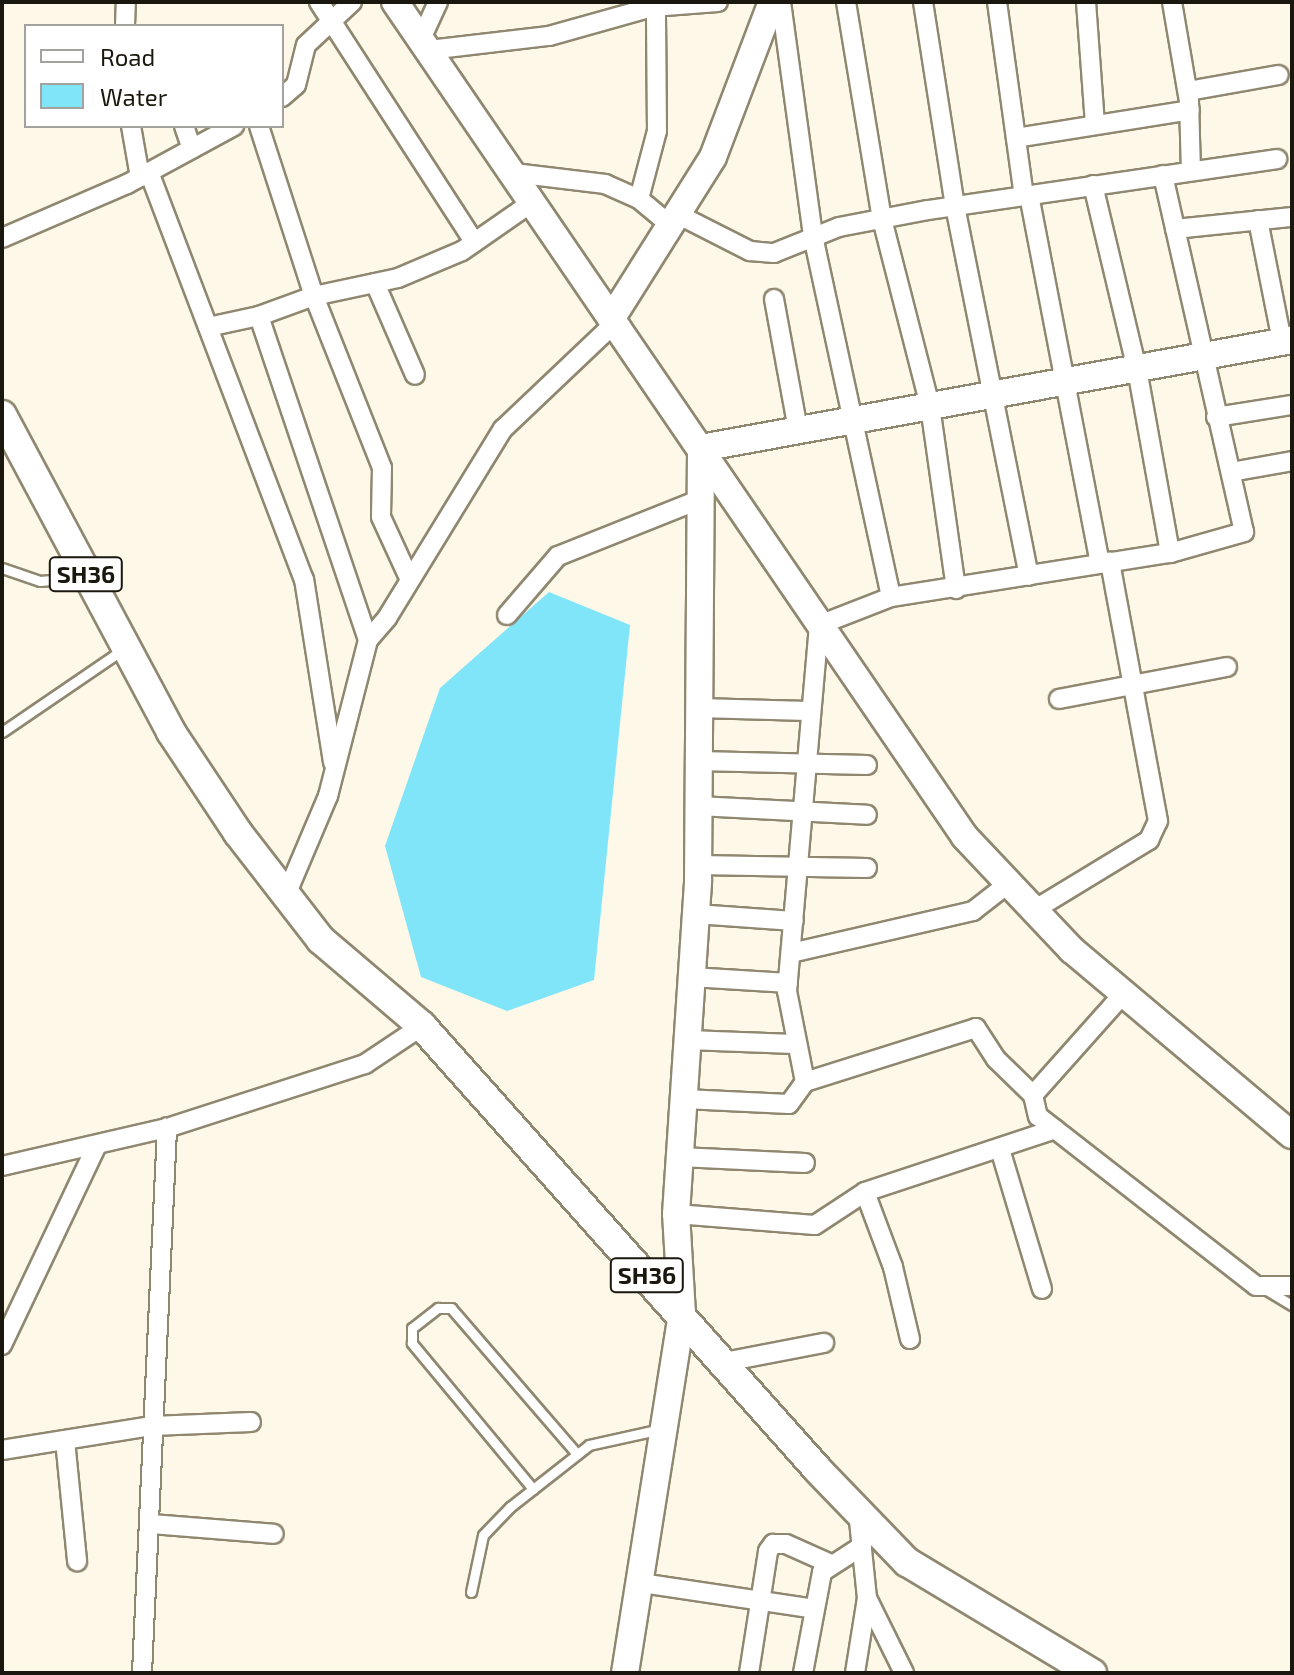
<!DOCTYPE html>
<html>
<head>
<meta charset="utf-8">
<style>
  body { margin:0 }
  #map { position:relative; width:1294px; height:1675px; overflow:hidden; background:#fef8e9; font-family:"Exo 2",sans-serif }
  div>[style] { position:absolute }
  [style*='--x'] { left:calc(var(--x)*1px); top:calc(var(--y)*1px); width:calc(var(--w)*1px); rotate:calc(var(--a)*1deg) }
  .water>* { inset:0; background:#80e5f9 }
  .roads { filter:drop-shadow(2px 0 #908770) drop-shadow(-2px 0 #908770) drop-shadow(0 2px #908770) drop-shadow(0 -2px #908770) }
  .lane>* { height:9px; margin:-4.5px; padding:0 4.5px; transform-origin:4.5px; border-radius:4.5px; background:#fff }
  .street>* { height:18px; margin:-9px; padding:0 9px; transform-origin:9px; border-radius:9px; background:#fff }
  .secondary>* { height:26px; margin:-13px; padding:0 13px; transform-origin:13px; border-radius:13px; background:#fff }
  .primary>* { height:28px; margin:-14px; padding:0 14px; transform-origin:14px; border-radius:14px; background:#fff }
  span { translate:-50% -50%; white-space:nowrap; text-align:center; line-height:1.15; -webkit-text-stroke:8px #fff; paint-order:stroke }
  .shield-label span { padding:2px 6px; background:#fff; border:2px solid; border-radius:6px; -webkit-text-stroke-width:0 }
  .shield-label { font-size:24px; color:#1a170e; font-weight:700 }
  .frame { position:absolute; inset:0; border:4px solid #1a170e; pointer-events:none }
  .legend { position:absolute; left:24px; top:24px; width:260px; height:104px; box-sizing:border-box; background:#fff; border:2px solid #a3a29f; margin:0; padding:10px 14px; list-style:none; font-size:24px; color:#1a170e }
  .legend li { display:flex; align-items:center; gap:16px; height:40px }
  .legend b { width:40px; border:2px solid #a3a29f }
</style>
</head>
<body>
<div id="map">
  <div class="water">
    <div style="clip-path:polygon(549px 592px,630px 625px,594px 980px,507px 1011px,421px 977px,385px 846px,440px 688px)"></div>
  </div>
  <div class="roads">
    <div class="lane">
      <div style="--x:2;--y:568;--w:40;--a:18.9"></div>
      <div style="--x:40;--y:581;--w:45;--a:-5.1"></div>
      <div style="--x:2;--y:732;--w:149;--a:-34.3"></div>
      <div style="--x:1265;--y:1289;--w:31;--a:31"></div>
      <div style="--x:533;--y:1489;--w:190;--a:-129.7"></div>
      <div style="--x:412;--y:1343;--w:15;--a:-90"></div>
      <div style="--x:412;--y:1328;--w:33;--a:-38"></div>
      <div style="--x:438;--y:1308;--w:13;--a:0"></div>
      <div style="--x:451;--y:1308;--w:193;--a:49.2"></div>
      <div style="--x:471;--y:1592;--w:58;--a:-78.1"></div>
      <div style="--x:483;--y:1535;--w:39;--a:-46"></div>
      <div style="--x:510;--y:1507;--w:100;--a:-38.1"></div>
      <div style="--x:589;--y:1445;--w:74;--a:-12.5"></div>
    </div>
    <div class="street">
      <div style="--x:319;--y:2;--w:286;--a:57.1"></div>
      <div style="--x:781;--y:2;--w:236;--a:82.2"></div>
      <div style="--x:813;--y:236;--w:369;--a:77.8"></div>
      <div style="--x:846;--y:2;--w:220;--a:80.6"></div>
      <div style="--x:882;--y:219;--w:193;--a:75.6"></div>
      <div style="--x:930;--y:406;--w:185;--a:81.9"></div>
      <div style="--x:923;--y:2;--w:206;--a:81.1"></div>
      <div style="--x:955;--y:206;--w:377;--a:78.7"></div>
      <div style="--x:997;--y:2;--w:196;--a:82.1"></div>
      <div style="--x:1086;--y:2;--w:123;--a:85.8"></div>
      <div style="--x:1172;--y:2;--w:100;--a:80.3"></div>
      <div style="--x:1189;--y:101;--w:70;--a:88.4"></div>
      <div style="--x:125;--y:26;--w:24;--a:-88"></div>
      <div style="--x:421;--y:39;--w:41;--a:-65.3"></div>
      <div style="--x:429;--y:50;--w:121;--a:-6.7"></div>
      <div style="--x:549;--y:36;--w:107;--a:-15.7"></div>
      <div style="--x:652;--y:7;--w:66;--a:-4.3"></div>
      <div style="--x:1188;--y:91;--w:92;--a:-10"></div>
      <div style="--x:282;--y:97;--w:18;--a:-41"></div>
      <div style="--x:296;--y:85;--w:41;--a:-76"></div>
      <div style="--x:306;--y:45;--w:63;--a:-43.1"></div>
      <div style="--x:131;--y:126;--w:52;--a:80"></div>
      <div style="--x:184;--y:126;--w:24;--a:71"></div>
      <div style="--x:259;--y:126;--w:179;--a:72.1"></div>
      <div style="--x:314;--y:296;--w:185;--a:68.4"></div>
      <div style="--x:382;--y:468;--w:49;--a:91.2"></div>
      <div style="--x:381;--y:517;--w:69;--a:65.3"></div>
      <div style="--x:1016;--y:138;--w:176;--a:-9.1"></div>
      <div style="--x:149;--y:172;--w:436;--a:69.2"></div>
      <div style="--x:304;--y:579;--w:186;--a:81"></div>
      <div style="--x:514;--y:173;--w:92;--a:6.9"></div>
      <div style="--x:605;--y:184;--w:37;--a:24"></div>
      <div style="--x:639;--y:199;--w:40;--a:40"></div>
      <div style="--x:1093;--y:185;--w:189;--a:76.6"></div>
      <div style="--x:1137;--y:369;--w:187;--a:79.8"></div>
      <div style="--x:1029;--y:195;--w:374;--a:79.1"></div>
      <div style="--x:639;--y:199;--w:70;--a:-75.2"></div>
      <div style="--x:657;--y:131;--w:124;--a:-90.5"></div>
      <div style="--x:677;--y:214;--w:82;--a:26.9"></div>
      <div style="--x:750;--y:251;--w:24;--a:5"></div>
      <div style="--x:774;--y:253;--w:70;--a:-21.8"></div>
      <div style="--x:839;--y:227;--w:91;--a:-10.8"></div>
      <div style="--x:928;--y:210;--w:353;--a:-8.3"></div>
      <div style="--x:1258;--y:220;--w:123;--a:78.8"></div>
      <div style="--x:1175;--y:229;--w:118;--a:-5.9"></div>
      <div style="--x:2;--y:238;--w:136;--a:-23.4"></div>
      <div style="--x:127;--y:184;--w:122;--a:-28.5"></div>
      <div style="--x:375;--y:283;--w:100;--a:66.5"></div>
      <div style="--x:774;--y:299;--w:133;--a:79.6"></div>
      <div style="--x:208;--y:327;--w:52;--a:-12.2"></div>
      <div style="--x:1216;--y:417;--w:77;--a:-9"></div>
      <div style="--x:1231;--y:472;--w:62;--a:-10.2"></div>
      <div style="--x:507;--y:615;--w:78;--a:-49.2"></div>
      <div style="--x:558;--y:556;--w:154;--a:-21.7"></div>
      <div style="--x:368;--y:640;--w:342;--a:-108.6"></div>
      <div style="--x:259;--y:316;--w:59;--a:-20"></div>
      <div style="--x:314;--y:296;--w:86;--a:-12.1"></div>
      <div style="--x:398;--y:278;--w:69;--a:-22.9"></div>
      <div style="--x:462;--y:251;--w:88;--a:-34.8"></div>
      <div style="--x:1059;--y:699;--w:171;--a:-10.8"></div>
      <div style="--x:699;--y:708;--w:109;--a:1.6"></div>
      <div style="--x:699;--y:761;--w:168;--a:1.4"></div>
      <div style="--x:698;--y:806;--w:169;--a:3"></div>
      <div style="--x:698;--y:865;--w:169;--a:1"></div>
      <div style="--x:286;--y:895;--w:108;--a:-67"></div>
      <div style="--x:328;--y:796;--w:161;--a:-75.6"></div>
      <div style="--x:368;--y:640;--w:29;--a:-49"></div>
      <div style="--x:387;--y:618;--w:222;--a:-58.5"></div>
      <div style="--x:503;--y:429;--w:157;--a:-43.5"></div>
      <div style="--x:1034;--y:910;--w:135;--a:-31.3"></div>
      <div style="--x:1149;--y:840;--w:21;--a:-65"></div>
      <div style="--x:1158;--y:821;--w:264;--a:-100.5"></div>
      <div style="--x:696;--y:914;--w:98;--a:4.1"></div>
      <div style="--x:791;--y:953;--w:187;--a:-13"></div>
      <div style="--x:973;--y:911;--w:46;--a:-37.9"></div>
      <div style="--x:692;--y:977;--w:96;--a:3.6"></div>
      <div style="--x:1124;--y:993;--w:137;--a:131.7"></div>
      <div style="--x:1033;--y:1095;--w:52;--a:-135.8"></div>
      <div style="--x:996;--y:1059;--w:37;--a:-123"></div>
      <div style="--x:976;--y:1028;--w:179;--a:162.5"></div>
      <div style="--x:805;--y:1082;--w:93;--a:-101.2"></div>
      <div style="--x:787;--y:991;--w:367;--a:-85"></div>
      <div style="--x:819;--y:625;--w:77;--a:-21.3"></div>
      <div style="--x:891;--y:597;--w:282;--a:-9"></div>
      <div style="--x:1170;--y:553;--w:77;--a:-15.8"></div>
      <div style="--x:1244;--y:532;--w:366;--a:-102.8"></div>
      <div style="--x:688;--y:1040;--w:106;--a:2.2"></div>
      <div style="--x:1033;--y:1095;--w:22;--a:77"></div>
      <div style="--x:1038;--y:1116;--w:276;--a:37.9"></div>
      <div style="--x:1256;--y:1286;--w:36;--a:0"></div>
      <div style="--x:684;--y:1099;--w:105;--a:2.7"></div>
      <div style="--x:789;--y:1104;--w:27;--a:-54"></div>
      <div style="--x:1000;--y:1149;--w:146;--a:73.3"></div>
      <div style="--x:680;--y:1157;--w:125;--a:2.7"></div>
      <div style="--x:2;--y:1166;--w:169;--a:-13"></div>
      <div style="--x:167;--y:1128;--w:208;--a:-17.9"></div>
      <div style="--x:365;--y:1064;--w:69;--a:-33.7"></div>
      <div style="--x:676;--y:1214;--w:139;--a:4.5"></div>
      <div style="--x:815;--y:1225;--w:60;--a:-33.4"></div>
      <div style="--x:910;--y:1339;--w:74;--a:-103.3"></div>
      <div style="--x:893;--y:1267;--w:80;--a:-110.5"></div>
      <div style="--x:865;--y:1192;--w:200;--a:-18.3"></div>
      <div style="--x:2;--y:1345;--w:219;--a:-64.6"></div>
      <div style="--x:725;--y:1362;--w:101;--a:-10.9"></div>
      <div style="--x:65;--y:1440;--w:122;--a:84.3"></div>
      <div style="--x:2;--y:1450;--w:152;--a:-9.1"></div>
      <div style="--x:152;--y:1426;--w:99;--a:-2.3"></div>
      <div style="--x:858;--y:1511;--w:87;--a:84.1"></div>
      <div style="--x:867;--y:1598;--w:84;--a:63.7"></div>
      <div style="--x:151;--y:1524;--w:123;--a:4.6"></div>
      <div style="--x:641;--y:1583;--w:175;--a:8.5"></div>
      <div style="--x:142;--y:1673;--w:546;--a:-87.37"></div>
      <div style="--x:749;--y:1673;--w:123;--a:-81.1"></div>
      <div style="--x:768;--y:1551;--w:9;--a:-54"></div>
      <div style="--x:773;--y:1544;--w:13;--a:0"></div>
      <div style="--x:786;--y:1544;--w:49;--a:24"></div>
      <div style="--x:803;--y:1673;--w:103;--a:-79.3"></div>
      <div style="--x:822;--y:1572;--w:48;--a:-33"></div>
      <div style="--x:855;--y:1673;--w:76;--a:-80.9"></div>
    </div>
    <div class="secondary">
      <div style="--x:395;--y:2;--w:1011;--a:55.68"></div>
      <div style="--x:965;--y:837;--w:156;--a:46.6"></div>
      <div style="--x:1072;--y:950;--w:287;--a:40.1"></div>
      <div style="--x:613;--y:316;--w:188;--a:-57.8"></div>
      <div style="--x:713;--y:157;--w:166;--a:-69.2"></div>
      <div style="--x:625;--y:1673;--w:363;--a:-81"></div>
      <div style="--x:682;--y:1314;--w:100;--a:-93.4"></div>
      <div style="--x:676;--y:1214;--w:335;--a:-86.2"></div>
      <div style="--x:698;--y:880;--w:432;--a:-89.6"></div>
      <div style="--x:701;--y:448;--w:601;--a:-10.36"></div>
    </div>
    <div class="primary">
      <div style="--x:2;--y:415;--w:359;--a:61.9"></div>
      <div style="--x:171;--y:732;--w:121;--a:56.4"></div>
      <div style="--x:238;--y:833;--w:135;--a:52.2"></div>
      <div style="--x:321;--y:940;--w:133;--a:40.4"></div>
      <div style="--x:422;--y:1026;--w:596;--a:48.26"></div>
      <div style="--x:819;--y:1471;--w:127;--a:46"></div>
      <div style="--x:907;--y:1562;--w:216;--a:31"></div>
    </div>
  </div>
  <div class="shield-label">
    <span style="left:86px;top:574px">SH36</span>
    <span style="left:647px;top:1275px">SH36</span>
  </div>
  <div class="frame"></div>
  <ul class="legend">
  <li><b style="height:10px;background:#fff"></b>Road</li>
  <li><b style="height:22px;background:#80e5f9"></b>Water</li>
  </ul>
</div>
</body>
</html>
